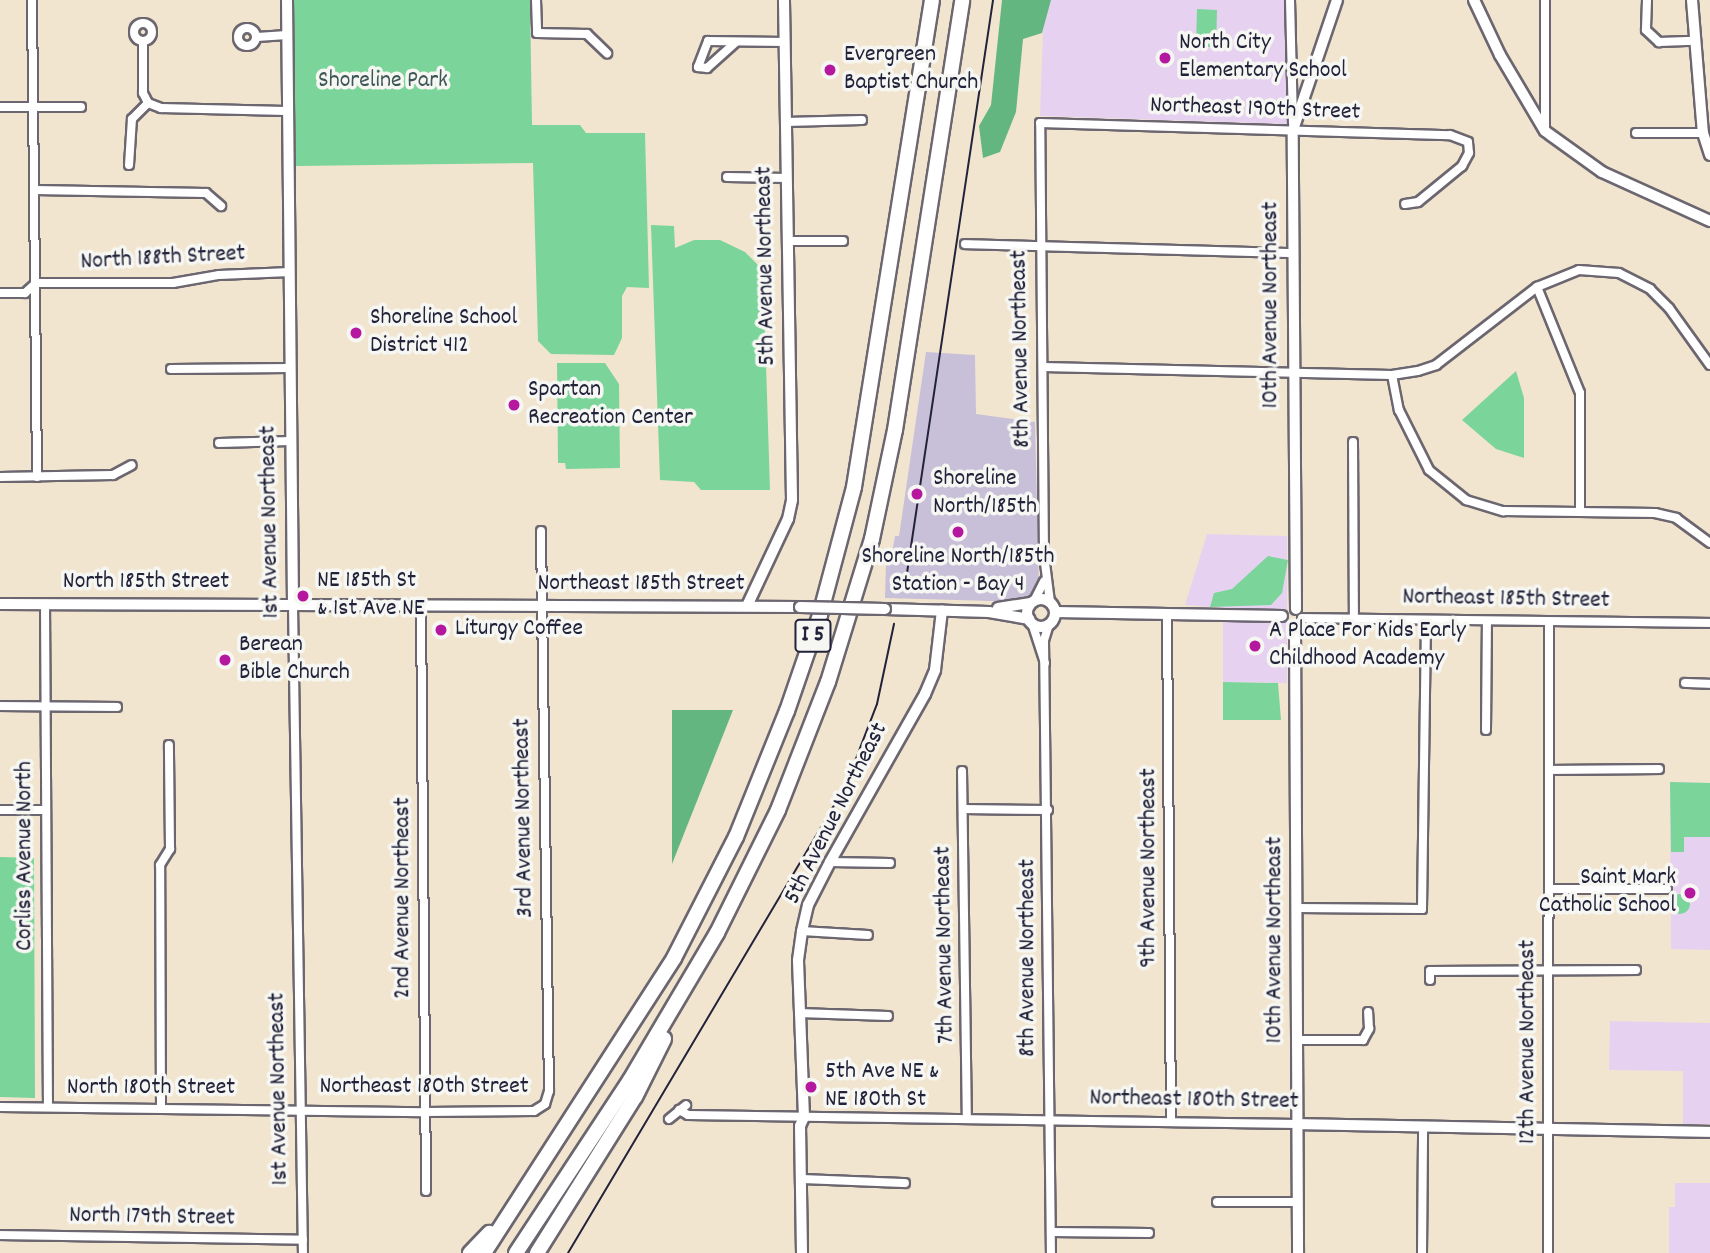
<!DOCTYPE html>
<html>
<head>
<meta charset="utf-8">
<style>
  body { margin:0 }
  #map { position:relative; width:1710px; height:1253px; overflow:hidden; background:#f2e5cf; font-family:Dekko,sans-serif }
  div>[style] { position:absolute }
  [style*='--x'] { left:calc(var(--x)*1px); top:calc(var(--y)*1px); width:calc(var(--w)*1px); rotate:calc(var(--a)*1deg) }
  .built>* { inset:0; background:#e6d2f0 }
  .industrial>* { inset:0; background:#c8bfd8 }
  .green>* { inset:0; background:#7bd499 }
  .round { border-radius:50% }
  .forest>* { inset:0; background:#64b681 }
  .roads { filter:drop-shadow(2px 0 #6b666f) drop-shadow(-2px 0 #6b666f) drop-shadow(0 2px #6b666f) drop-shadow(0 -2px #6b666f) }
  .street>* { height:8px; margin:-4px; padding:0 4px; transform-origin:4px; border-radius:4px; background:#fff }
  .street>.ring { margin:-4px; padding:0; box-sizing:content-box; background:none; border:8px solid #fff; border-radius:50% }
  .secondary>* { height:10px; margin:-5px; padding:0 5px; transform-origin:5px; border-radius:5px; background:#fff }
  .secondary>.ring { margin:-5px; padding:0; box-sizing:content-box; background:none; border:10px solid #fff; border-radius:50% }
  .highway>* { height:14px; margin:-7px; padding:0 7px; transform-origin:7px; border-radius:7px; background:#fff }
  .tram>* { height:2px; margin:-1px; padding:0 1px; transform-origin:1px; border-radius:1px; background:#22223b }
  .bridges { filter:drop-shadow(2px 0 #6b666f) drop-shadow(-2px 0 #6b666f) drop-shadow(0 2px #6b666f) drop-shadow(0 -2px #6b666f) }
  .secondary-bridge>* { height:10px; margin:-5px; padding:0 5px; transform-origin:5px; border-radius:5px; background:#fff }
  .dots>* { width:19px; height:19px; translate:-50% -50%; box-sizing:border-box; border:4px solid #f6f6f2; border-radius:50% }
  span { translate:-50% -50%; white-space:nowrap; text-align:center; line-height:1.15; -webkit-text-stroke:7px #f6f6f2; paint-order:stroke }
  .shield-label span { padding:2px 5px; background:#f6f6f2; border:2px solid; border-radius:5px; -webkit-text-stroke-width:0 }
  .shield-label { font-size:23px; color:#22223b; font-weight:700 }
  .poi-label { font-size:24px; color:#22223b }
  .left { translate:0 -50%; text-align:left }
  .right { translate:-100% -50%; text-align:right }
  .park-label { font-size:24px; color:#3d5757 }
  .street-label { font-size:24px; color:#22223b }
</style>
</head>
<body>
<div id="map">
  <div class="built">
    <div style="clip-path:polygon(1044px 0,1287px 0,1288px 124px,1040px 116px)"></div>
    <div style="clip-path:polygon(1207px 534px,1287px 536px,1287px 683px,1223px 682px,1223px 608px,1185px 605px)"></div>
    <div style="clip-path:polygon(1670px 782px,1710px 783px,1710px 950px,1671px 949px)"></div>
    <div style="clip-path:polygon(1610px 1021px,1710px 1023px,1710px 1124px,1683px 1124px,1683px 1071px,1609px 1070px)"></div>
    <div style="clip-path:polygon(1675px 1183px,1710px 1183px,1710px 1253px,1669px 1253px,1669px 1207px,1675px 1207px)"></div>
  </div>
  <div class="industrial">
    <div style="clip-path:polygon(926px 352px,975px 355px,976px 414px,1035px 422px,1039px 588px,1025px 602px,885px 598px,886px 564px,890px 564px,895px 536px,899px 536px)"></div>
  </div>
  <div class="green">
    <div style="clip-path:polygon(292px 0,530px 0,532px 125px,580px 125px,586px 133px,645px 133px,649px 288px,627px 287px,622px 296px,622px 338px,614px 355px,551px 354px,538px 341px,533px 163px,296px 166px)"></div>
    <div style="clip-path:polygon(1197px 9px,1217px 10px,1216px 47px,1196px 47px)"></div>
    <div style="clip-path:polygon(651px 225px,674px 226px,675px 248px,694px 240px,720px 240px,745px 252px,763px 270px,770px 490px,701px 490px,694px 482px,660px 480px)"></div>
    <div style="clip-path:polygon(557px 363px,605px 363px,619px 384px,620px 468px,566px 469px,565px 463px,558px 463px)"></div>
    <div style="clip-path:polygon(1516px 371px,1524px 398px,1524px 458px,1496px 449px,1462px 420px)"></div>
    <div style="clip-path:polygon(1268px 556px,1288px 560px,1282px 593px,1271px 605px,1210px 607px,1214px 593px,1232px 589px)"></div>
    <div style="clip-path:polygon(1223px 682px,1278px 683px,1281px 720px,1223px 720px)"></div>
    <div style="clip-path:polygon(1670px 782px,1710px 783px,1710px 837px,1684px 837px,1684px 852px,1671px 852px)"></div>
    <div style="clip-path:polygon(0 857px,34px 858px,35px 1098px,0 1097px)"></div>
    <div class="round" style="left:1670px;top:894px;width:20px;height:20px"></div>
  </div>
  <div class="forest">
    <div style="clip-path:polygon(1002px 0,1051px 0,1042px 33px,1023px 39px,1016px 112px,1000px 152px,983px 158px,979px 126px,991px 105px)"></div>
    <div style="clip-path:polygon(672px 710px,733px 710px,672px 864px)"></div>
  </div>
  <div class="roads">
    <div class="street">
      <div style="--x:32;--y:0;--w:477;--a:89.4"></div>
      <div style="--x:536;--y:0;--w:33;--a:88"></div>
      <div style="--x:537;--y:33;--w:50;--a:1.1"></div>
      <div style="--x:587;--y:34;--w:28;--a:44"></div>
      <div style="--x:1290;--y:0;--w:123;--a:88.6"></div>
      <div style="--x:1545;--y:0;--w:131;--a:90"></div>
      <div style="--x:1647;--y:0;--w:30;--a:92"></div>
      <div style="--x:1646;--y:30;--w:18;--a:43"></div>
      <div style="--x:1659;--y:42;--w:35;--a:-2"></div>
      <div class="ring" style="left:134px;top:23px;width:10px;height:10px"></div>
      <div class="ring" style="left:238px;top:28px;width:10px;height:10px"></div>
      <div style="--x:257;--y:37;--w:30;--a:-4"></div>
      <div style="--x:143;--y:41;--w:52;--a:90"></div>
      <div style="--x:143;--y:93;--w:11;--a:63"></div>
      <div style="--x:736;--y:42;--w:39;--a:138"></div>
      <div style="--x:707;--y:68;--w:9;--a:-174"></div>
      <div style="--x:698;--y:67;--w:28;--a:-69"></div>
      <div style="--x:708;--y:41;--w:77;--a:0.7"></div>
      <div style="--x:0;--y:107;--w:81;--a:0"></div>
      <div style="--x:786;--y:122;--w:76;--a:-1.5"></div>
      <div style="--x:1636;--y:133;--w:67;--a:0"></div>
      <div style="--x:129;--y:165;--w:46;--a:-86.3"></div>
      <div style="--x:132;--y:119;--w:23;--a:-45"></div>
      <div style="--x:148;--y:103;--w:14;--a:21"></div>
      <div style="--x:161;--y:108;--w:125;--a:1.4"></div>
      <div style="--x:727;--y:177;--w:60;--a:1"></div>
      <div style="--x:35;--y:190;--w:171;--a:1"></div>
      <div style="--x:206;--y:193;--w:20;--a:41"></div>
      <div style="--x:788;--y:241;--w:55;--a:0"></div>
      <div style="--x:965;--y:244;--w:328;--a:1.6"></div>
      <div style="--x:1537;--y:287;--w:114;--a:67.9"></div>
      <div style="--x:1580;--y:393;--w:119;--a:90"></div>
      <div style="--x:0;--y:293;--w:25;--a:0"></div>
      <div style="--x:25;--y:293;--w:15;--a:-42"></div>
      <div style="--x:36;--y:283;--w:137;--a:0"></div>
      <div style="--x:173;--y:283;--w:47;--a:-9.9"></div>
      <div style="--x:219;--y:275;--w:71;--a:-2.4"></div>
      <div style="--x:1043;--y:367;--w:349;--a:1.3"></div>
      <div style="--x:1392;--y:375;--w:26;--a:-9"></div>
      <div style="--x:1418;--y:371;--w:19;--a:-18"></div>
      <div style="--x:1436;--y:365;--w:128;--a:-37.7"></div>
      <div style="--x:1537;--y:287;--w:45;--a:-22"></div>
      <div style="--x:1579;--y:270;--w:40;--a:4.3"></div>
      <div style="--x:1619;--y:273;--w:35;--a:27"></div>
      <div style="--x:1650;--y:289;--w:27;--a:45"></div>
      <div style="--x:1669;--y:308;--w:70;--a:54.3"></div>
      <div style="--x:171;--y:369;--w:119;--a:-0.5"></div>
      <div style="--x:1392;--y:375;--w:36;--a:79"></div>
      <div style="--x:1399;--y:410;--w:67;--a:63.4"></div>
      <div style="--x:1429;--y:470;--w:48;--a:39"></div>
      <div style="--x:1466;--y:500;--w:39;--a:17"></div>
      <div style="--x:1503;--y:511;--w:152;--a:0.8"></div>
      <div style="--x:1655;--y:513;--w:22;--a:13"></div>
      <div style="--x:1676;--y:518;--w:42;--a:36.3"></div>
      <div style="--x:1353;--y:442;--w:177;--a:89.7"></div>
      <div style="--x:219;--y:443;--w:71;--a:-1.6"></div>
      <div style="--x:0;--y:477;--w:113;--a:-1"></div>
      <div style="--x:113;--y:475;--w:21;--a:-28"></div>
      <div style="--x:1034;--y:601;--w:22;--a:-63"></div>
      <div style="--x:1050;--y:602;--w:47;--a:-97.3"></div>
      <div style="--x:1044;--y:555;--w:432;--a:-90.5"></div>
      <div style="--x:1040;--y:123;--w:410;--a:1.7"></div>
      <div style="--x:1450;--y:135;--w:19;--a:21"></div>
      <div style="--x:1468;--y:142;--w:11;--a:85"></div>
      <div style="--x:1469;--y:153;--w:15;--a:118"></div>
      <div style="--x:1462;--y:166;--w:57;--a:140.7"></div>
      <div style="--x:1418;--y:202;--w:13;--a:171"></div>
      <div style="--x:45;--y:604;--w:503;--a:89.66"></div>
      <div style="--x:293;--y:605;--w:648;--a:89.12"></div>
      <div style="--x:421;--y:605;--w:586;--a:89.51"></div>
      <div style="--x:1167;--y:614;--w:508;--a:89.55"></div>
      <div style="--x:1302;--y:618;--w:408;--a:0.7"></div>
      <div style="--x:1032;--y:623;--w:42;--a:72"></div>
      <div style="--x:1049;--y:624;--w:17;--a:107"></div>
      <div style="--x:1044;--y:640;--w:613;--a:89.35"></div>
      <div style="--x:1685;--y:683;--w:25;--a:2"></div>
      <div style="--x:0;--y:706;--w:117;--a:0.5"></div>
      <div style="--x:1486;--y:730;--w:109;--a:-89.5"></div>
      <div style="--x:1550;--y:770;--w:109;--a:-0.5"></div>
      <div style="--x:962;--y:771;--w:348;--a:89.2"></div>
      <div style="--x:963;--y:809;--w:85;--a:0.7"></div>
      <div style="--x:0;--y:810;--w:44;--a:0"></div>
      <div style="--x:830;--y:862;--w:60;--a:1"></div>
      <div style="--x:1549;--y:889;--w:118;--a:0"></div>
      <div style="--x:1297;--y:908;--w:125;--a:0.5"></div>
      <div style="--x:1422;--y:909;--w:289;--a:-89.2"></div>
      <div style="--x:802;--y:931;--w:66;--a:3.5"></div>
      <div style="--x:1430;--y:980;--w:9;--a:-90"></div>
      <div style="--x:1430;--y:971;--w:206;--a:-0.3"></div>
      <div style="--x:799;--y:1013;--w:89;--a:1.9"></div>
      <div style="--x:1297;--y:1040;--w:66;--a:0"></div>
      <div style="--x:1363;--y:1040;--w:13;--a:-61"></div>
      <div style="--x:1369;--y:1029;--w:17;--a:-93"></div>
      <div style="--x:0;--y:1107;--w:425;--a:0.7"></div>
      <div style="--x:425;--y:1112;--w:109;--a:-0.5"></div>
      <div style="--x:534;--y:1111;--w:13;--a:-32"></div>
      <div style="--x:545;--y:1104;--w:14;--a:-73"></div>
      <div style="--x:549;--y:1091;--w:560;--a:-90.82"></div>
      <div style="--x:161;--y:1108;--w:243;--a:-90.2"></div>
      <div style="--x:160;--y:865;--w:19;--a:-58"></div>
      <div style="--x:170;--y:849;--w:104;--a:-90.6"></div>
      <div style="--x:679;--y:1110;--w:10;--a:29"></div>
      <div style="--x:688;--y:1115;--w:610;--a:0.85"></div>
      <div style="--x:669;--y:1119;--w:22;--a:-39"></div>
      <div style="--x:800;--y:1179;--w:105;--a:2.2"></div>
      <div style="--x:1217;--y:1202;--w:81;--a:0"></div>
      <div style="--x:1051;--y:1232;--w:98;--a:0.6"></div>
      <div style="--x:0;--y:1235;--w:303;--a:0.9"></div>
      <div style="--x:1422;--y:1253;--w:127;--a:-89.5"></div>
      <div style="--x:1548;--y:1253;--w:631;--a:-89.91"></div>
    </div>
    <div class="secondary">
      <div style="--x:287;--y:0;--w:605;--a:89.43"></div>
      <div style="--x:1474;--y:0;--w:61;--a:64.7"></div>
      <div style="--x:1500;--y:55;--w:88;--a:59.4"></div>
      <div style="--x:1545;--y:131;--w:70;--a:35.7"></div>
      <div style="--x:1602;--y:172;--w:119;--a:24.4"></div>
      <div style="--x:1692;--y:0;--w:133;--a:85.3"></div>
      <div style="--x:1703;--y:133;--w:23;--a:72"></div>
      <div class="ring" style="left:1027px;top:599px;width:18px;height:18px"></div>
      <div style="--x:0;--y:604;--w:800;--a:0.21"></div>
      <div style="--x:747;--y:606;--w:96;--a:-64.8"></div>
      <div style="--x:788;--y:519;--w:19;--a:-78"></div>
      <div style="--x:792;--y:500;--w:500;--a:-90.92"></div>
      <div style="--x:998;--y:608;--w:33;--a:-9"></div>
      <div style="--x:885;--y:609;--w:104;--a:1.7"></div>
      <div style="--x:989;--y:612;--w:41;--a:9.9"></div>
      <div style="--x:1296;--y:609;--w:479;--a:-90.4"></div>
      <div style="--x:1293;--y:130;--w:137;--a:-71.3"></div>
      <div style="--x:1055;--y:612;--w:227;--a:1"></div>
      <div style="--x:1295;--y:628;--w:625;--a:89.72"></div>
      <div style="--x:1298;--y:1124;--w:412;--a:1.1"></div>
      <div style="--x:802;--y:1253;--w:127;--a:-90.9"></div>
      <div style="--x:800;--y:1126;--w:10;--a:-66"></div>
      <div style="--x:804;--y:1117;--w:157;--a:-92.2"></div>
      <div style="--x:798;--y:960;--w:29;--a:-82"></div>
      <div style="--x:802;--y:931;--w:27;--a:-77"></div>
      <div style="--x:808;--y:905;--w:48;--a:-62.9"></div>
      <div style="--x:830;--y:862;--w:193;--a:-60.5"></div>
      <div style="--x:925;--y:694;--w:26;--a:-67"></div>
      <div style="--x:935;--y:670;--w:60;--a:-83.3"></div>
    </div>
    <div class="highway">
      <div style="--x:470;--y:1253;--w:28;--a:-46"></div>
      <div style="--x:484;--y:1253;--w:351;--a:-57.2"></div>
      <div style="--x:674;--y:958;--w:136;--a:-62.9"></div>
      <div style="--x:736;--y:837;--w:136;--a:-68"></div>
      <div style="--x:787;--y:711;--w:102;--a:-71"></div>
      <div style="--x:820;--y:615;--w:132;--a:-75.1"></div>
      <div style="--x:854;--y:487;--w:493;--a:-80.9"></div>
      <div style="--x:516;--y:1253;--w:207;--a:-56.6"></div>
      <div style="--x:630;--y:1080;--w:171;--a:-59.4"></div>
      <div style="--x:717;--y:933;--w:137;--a:-63.6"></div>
      <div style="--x:778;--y:810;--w:137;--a:-68.7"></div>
      <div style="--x:828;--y:682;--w:150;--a:-72.9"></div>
      <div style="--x:872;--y:539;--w:111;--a:-78.1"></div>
      <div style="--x:895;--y:430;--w:435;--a:-81.1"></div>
      <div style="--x:537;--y:1253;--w:184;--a:-57.9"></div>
      <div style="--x:635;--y:1097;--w:65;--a:-63.4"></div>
    </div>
  </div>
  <div class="tram">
    <div style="--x:907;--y:573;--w:579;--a:-81.46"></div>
    <div style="--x:568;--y:1253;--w:542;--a:-59.27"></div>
    <div style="--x:845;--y:787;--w:89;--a:-68.9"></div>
    <div style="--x:877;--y:704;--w:82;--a:-78"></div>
  </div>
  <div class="bridges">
    <div class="secondary-bridge">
      <div style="--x:800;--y:607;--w:85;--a:1.3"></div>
    </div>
  </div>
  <div class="dots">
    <div style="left:1165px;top:58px;background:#b5179e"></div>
    <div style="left:830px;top:70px;background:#b5179e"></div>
    <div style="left:356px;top:333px;background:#b5179e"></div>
    <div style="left:514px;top:405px;background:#b5179e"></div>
    <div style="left:917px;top:494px;background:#b5179e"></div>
    <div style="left:958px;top:532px;background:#b5179e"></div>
    <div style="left:303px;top:596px;background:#b5179e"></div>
    <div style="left:441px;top:630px;background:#b5179e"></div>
    <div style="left:1255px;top:646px;background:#b5179e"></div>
    <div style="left:225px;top:660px;background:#b5179e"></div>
    <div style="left:1690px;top:893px;background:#b5179e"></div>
    <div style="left:811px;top:1087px;background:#b5179e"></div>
  </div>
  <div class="shield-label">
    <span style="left:813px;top:636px">I 5</span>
  </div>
  <div class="poi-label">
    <span class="left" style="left:1179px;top:58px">North City<br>Elementary School</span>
    <span class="left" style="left:844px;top:70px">Evergreen<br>Baptist Church</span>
    <span class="left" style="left:370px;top:333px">Shoreline School<br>District 412</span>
    <span class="left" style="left:528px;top:405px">Spartan<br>Recreation Center</span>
    <span class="left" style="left:933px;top:494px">Shoreline<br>North/185th</span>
    <span style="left:958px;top:572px">Shoreline North/185th<br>Station - Bay 4</span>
    <span class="left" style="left:317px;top:596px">NE 185th St<br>&amp; 1st Ave NE</span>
    <span class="left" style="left:455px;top:630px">Liturgy Coffee</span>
    <span class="left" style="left:1269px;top:646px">A Place For Kids Early<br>Childhood Academy</span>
    <span class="left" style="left:239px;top:660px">Berean<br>Bible Church</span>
    <span class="right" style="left:1676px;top:893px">Saint Mark<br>Catholic School</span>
    <span class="left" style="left:825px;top:1087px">5th Ave NE &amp;<br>NE 180th St</span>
  </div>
  <div class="park-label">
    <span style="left:383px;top:82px">Shoreline Park</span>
  </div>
  <div class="street-label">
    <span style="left:1255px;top:110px;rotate:2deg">Northeast 190th Street</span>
    <span style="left:163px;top:259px;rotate:-3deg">North 188th Street</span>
    <span style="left:767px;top:266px;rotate:-91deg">5th Avenue Northeast</span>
    <span style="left:1272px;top:305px;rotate:-90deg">10th Avenue Northeast</span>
    <span style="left:1022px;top:349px;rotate:-91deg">8th Avenue Northeast</span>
    <span style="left:271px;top:522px;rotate:-91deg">1st Avenue Northeast</span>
    <span style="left:146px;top:583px">North 185th Street</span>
    <span style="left:641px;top:585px">Northeast 185th Street</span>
    <span style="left:1506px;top:600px;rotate:1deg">Northeast 185th Street</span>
    <span style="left:837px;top:814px;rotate:-63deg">5th Avenue Northeast</span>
    <span style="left:525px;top:818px;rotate:-91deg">3rd Avenue Northeast</span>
    <span style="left:26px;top:856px;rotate:-90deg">Corliss Avenue North</span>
    <span style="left:1150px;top:868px;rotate:-90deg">9th Avenue Northeast</span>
    <span style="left:404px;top:898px;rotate:-90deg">2nd Avenue Northeast</span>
    <span style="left:1276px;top:940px;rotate:-90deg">10th Avenue Northeast</span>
    <span style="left:946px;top:945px;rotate:-91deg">7th Avenue Northeast</span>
    <span style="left:1029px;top:958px;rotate:-90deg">8th Avenue Northeast</span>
    <span style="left:1529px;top:1042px;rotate:-90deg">12th Avenue Northeast</span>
    <span style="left:424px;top:1088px">Northeast 180th Street</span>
    <span style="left:151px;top:1089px">North 180th Street</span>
    <span style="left:280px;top:1089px;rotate:-91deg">1st Avenue Northeast</span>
    <span style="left:1194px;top:1101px;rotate:1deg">Northeast 180th Street</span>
    <span style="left:152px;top:1218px;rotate:1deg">North 179th Street</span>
  </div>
</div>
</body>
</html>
